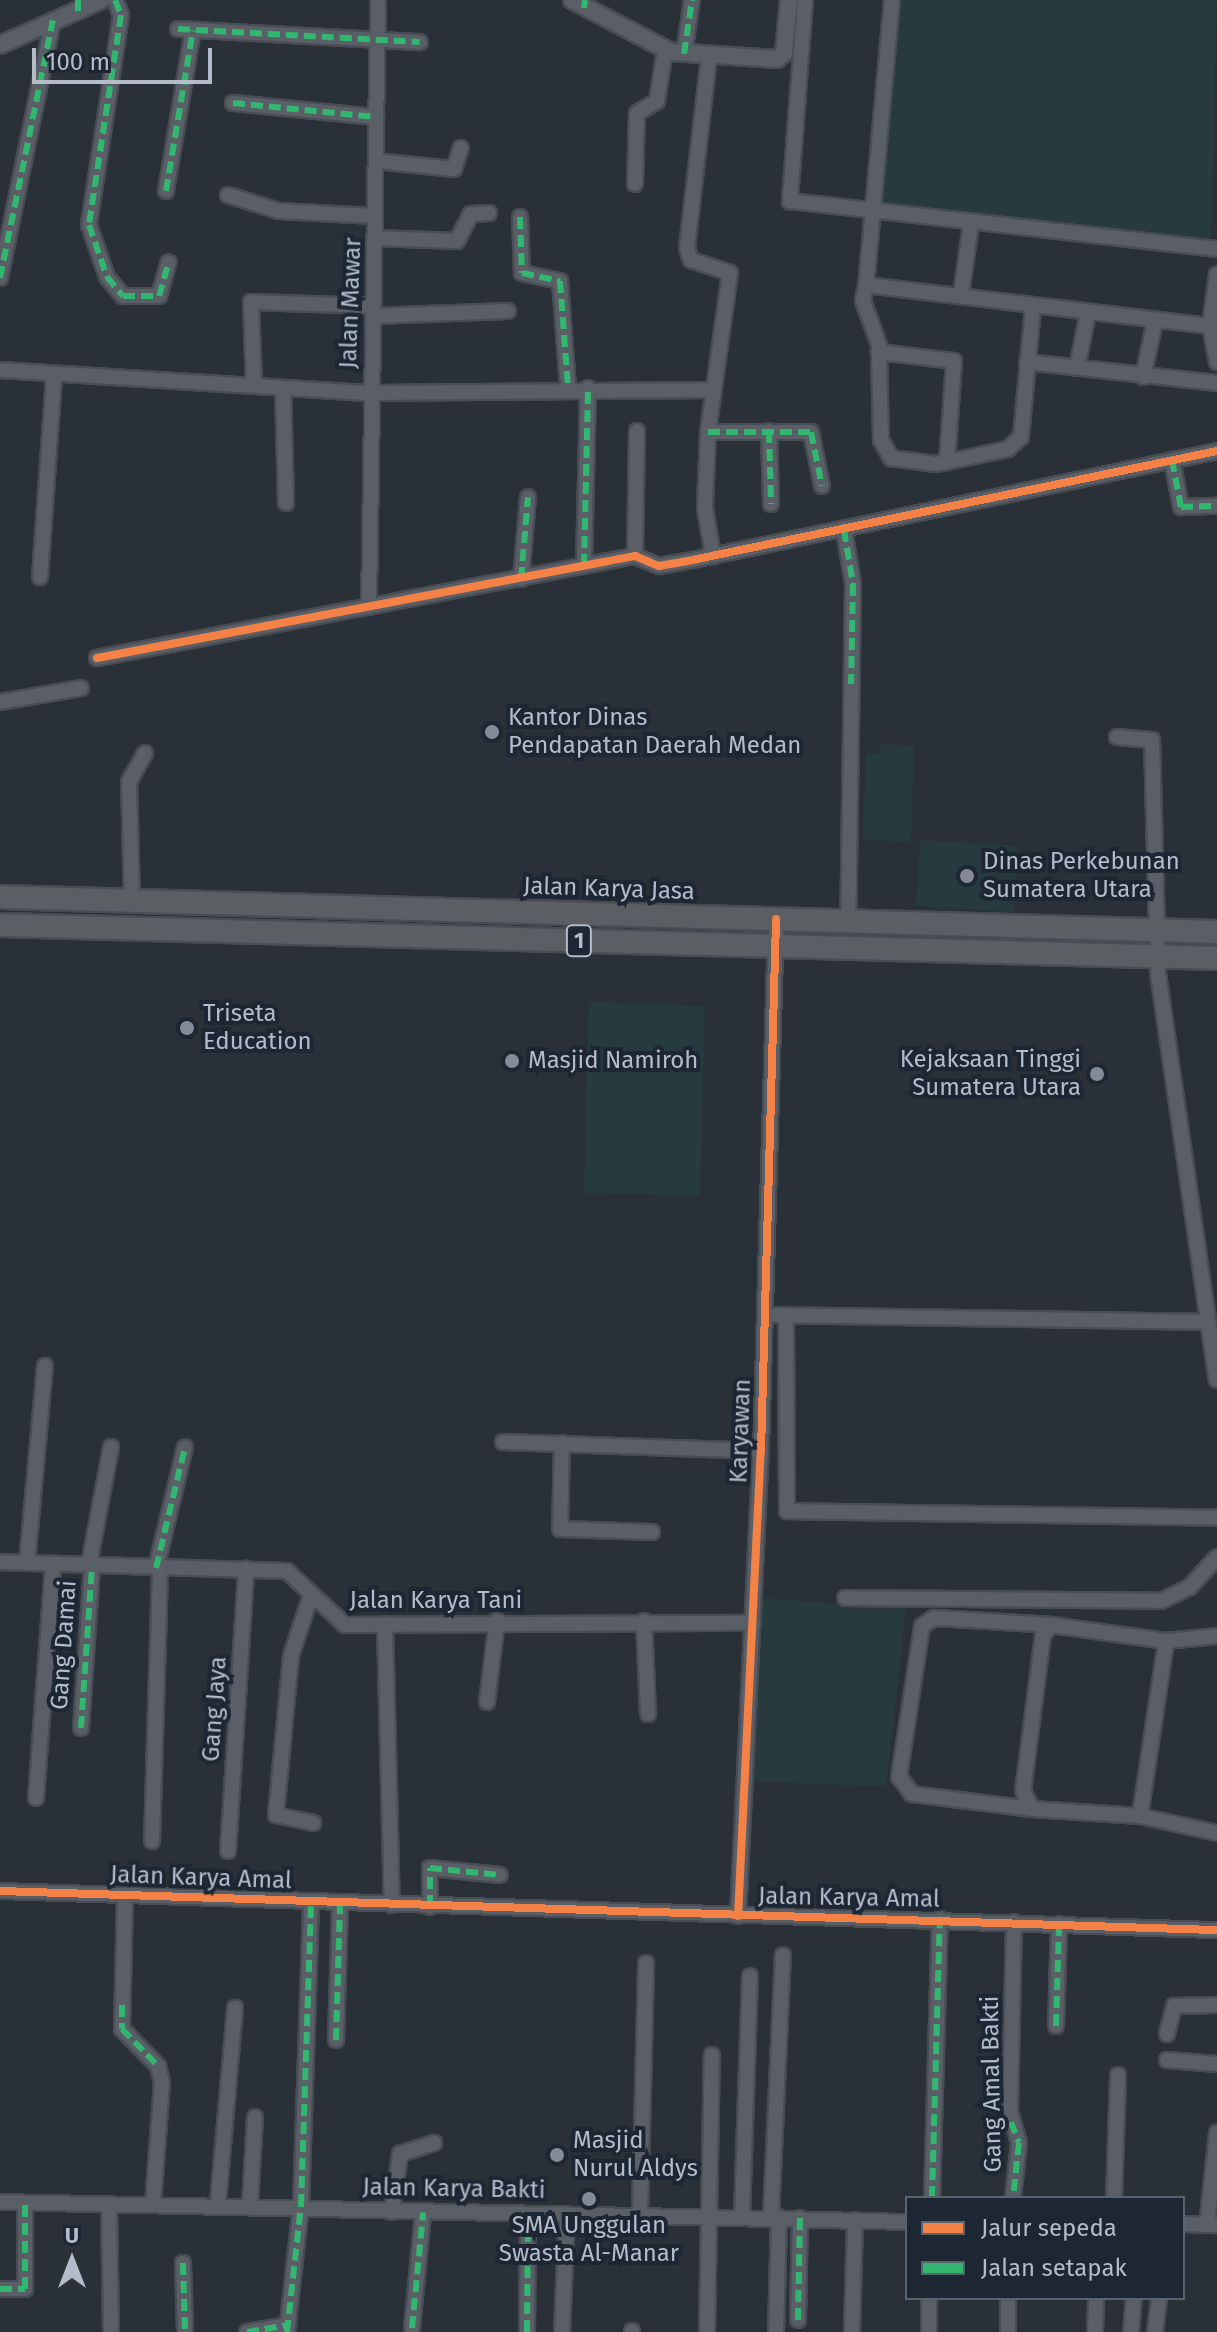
<!DOCTYPE html>
<html>
<head>
<meta charset="utf-8">
<style>
  body { margin:0 }
  #map { position:relative; width:1217px; height:2332px; overflow:hidden; background:#2a3038; font-family:"Fira Sans",sans-serif }
  div>[style] { position:absolute }
  [style*='--x'] { left:calc(var(--x)*1px); top:calc(var(--y)*1px); width:calc(var(--w)*1px); rotate:calc(var(--a)*1deg) }
  .green>* { inset:0; background:#273a3e }
  .roads { filter:drop-shadow(2px 0 #484c53) drop-shadow(-2px 0 #484c53) drop-shadow(0 2px #484c53) drop-shadow(0 -2px #484c53) }
  .minor>* { height:14px; margin:-7px; padding:0 7px; transform-origin:7px; border-radius:7px; background:#5a5e66 }
  .tertiary>* { height:16px; margin:-8px; padding:0 8px; transform-origin:8px; border-radius:8px; background:#5a5e66 }
  .trunk>* { height:22px; margin:-11px; padding:0 11px; transform-origin:11px; border-radius:11px; background:#5b5f64 }
  .quiet>* { height:6px; margin-top:-3px; transform-origin:0; background:repeating-linear-gradient(90deg,#33b770 0 12px,transparent 0 18px) }
  .cycleway>* { height:8px; margin:-4px; padding:0 4px; transform-origin:4px; border-radius:4px; background:#f48246 }
  .dots>* { width:22px; height:22px; translate:-50% -50%; box-sizing:border-box; border:4px solid #1d2633; border-radius:50% }
  span { translate:-50% -50%; white-space:nowrap; text-align:center; line-height:1.15; -webkit-text-stroke:8px #1d2633; paint-order:stroke }
  .shield-label span { padding:2px 6px; background:#1d2633; border:2px solid; border-radius:6px; -webkit-text-stroke-width:0 }
  .shield-label { font-size:22px; color:#b4bcc9; font-weight:700 }
  .street-label { font-size:24px; color:#b4bcc9 }
  .poi-label { font-size:24px; color:#b4bcc9 }
  .left { translate:0 -50%; text-align:left }
  .right { translate:-100% -50%; text-align:right }
  .legend { position:absolute; left:905px; top:2196px; width:280px; height:104px; box-sizing:border-box; background:#1d2633; border:2px solid #59626f; margin:0; padding:10px 14px; list-style:none; font-size:24px; color:#b4bcc9 }
  .legend li { display:flex; align-items:center; gap:16px; height:40px }
  .legend b { width:40px; border:2px solid #59626f }
  .north { position:absolute; left:32px; top:2220px; width:80px; height:80px; -webkit-text-stroke:6px #1d2633; paint-order:stroke; rotate:0deg; font-size:22px; font-weight:700; line-height:32px; text-align:center; color:#b4bcc9 }
  .north::after { content:''; display:block; margin:auto; width:28px; height:36px; background:#b4bcc9; clip-path:polygon(50% 0,100% 100%,50% 72%,0 100%) }
  .scale { position:absolute; left:32px; top:48px; width:180px; height:36px; box-sizing:border-box; border:4px solid #b4bcc9; border-top:0; padding-left:10px; font-size:24px; line-height:28px; white-space:nowrap; color:#b4bcc9; -webkit-text-stroke:6px #1d2633; paint-order:stroke }
</style>
</head>
<body>
<div id="map">
  <div class="green">
    <div style="clip-path:polygon(899px 0,1217px 0,1211px 242px,876px 205px)"></div>
    <div style="clip-path:polygon(881px 744px,914px 746px,911px 842px,863px 840px,866px 754px,880px 754px)"></div>
    <div style="clip-path:polygon(920px 840px,1018px 846px,1014px 912px,916px 906px)"></div>
    <div style="clip-path:polygon(589px 1002px,705px 1006px,700px 1196px,584px 1193px)"></div>
    <div style="clip-path:polygon(762px 1598px,906px 1609px,886px 1787px,750px 1781px)"></div>
  </div>
  <div class="roads">
    <div class="minor">
      <div style="--x:115;--y:0;--w:16;--a:68"></div>
      <div style="--x:121;--y:15;--w:212;--a:98.7"></div>
      <div style="--x:89;--y:225;--w:55;--a:70.9"></div>
      <div style="--x:107;--y:277;--w:25;--a:50"></div>
      <div style="--x:123;--y:296;--w:36;--a:0"></div>
      <div style="--x:159;--y:296;--w:35;--a:-74"></div>
      <div style="--x:805;--y:0;--w:202;--a:94.3"></div>
      <div style="--x:790;--y:201;--w:430;--a:6.4"></div>
      <div style="--x:892;--y:0;--w:286;--a:95.2"></div>
      <div style="--x:866;--y:285;--w:346;--a:6.8"></div>
      <div style="--x:1210;--y:326;--w:52;--a:-82.3"></div>
      <div style="--x:178;--y:29;--w:242;--a:3.1"></div>
      <div style="--x:684;--y:54;--w:55;--a:-81.6"></div>
      <div style="--x:709;--y:57;--w:192;--a:96.6"></div>
      <div style="--x:687;--y:248;--w:13;--a:72"></div>
      <div style="--x:691;--y:260;--w:41;--a:18.4"></div>
      <div style="--x:730;--y:273;--w:161;--a:97.9"></div>
      <div style="--x:708;--y:432;--w:76;--a:92.3"></div>
      <div style="--x:705;--y:508;--w:49;--a:80.5"></div>
      <div style="--x:233;--y:103;--w:144;--a:5.6"></div>
      <div style="--x:376;--y:161;--w:78;--a:5.9"></div>
      <div style="--x:454;--y:169;--w:22;--a:-72"></div>
      <div style="--x:635;--y:184;--w:71;--a:-88.4"></div>
      <div style="--x:637;--y:113;--w:23;--a:-31"></div>
      <div style="--x:657;--y:101;--w:52;--a:-81.1"></div>
      <div style="--x:166;--y:191;--w:163;--a:-80.5"></div>
      <div style="--x:228;--y:195;--w:53;--a:17.4"></div>
      <div style="--x:279;--y:211;--w:96;--a:3"></div>
      <div style="--x:520;--y:217;--w:56;--a:88"></div>
      <div style="--x:522;--y:273;--w:39;--a:12"></div>
      <div style="--x:560;--y:281;--w:107;--a:85.7"></div>
      <div style="--x:374;--y:238;--w:83;--a:2.1"></div>
      <div style="--x:457;--y:241;--w:30;--a:-63"></div>
      <div style="--x:471;--y:214;--w:18;--a:-3"></div>
      <div style="--x:0;--y:278;--w:263;--a:-78.4"></div>
      <div style="--x:866;--y:285;--w:16;--a:101"></div>
      <div style="--x:863;--y:301;--w:52;--a:69.8"></div>
      <div style="--x:961;--y:295;--w:72;--a:-82"></div>
      <div style="--x:373;--y:316;--w:135;--a:-2.1"></div>
      <div style="--x:1210;--y:326;--w:37;--a:79"></div>
      <div style="--x:1027;--y:362;--w:191;--a:6.3"></div>
      <div style="--x:1077;--y:368;--w:56;--a:-78.7"></div>
      <div style="--x:0;--y:370;--w:371;--a:3.6"></div>
      <div style="--x:370;--y:393;--w:343;--a:-0.5"></div>
      <div style="--x:1143;--y:377;--w:57;--a:-77.9"></div>
      <div style="--x:254;--y:385;--w:83;--a:-92.1"></div>
      <div style="--x:251;--y:302;--w:122;--a:1.9"></div>
      <div style="--x:283;--y:388;--w:115;--a:88.5"></div>
      <div style="--x:769;--y:431;--w:73;--a:88.4"></div>
      <div style="--x:708;--y:432;--w:103;--a:0"></div>
      <div style="--x:811;--y:432;--w:55;--a:78.5"></div>
      <div style="--x:1172;--y:460;--w:48;--a:79.2"></div>
      <div style="--x:1181;--y:507;--w:36;--a:-2"></div>
      <div style="--x:947;--y:462;--w:101;--a:-86"></div>
      <div style="--x:954;--y:361;--w:76;--a:-173.2"></div>
      <div style="--x:879;--y:352;--w:88;--a:88.7"></div>
      <div style="--x:881;--y:440;--w:21;--a:61"></div>
      <div style="--x:891;--y:458;--w:45;--a:7.6"></div>
      <div style="--x:936;--y:464;--w:11;--a:-10"></div>
      <div style="--x:947;--y:462;--w:62;--a:-12"></div>
      <div style="--x:1008;--y:449;--w:18;--a:-43"></div>
      <div style="--x:1021;--y:437;--w:130;--a:-84.7"></div>
      <div style="--x:844;--y:530;--w:55;--a:80.5"></div>
      <div style="--x:853;--y:584;--w:338;--a:90.8"></div>
      <div style="--x:635;--y:556;--w:125;--a:-89.1"></div>
      <div style="--x:584;--y:566;--w:178;--a:-88.7"></div>
      <div style="--x:40;--y:577;--w:201;--a:-86"></div>
      <div style="--x:521;--y:579;--w:82;--a:-85.1"></div>
      <div style="--x:369;--y:607;--w:607;--a:-89.15"></div>
      <div style="--x:97;--y:658;--w:548;--a:-10.74"></div>
      <div style="--x:635;--y:556;--w:26;--a:23"></div>
      <div style="--x:659;--y:566;--w:39;--a:-10"></div>
      <div style="--x:697;--y:559;--w:531;--a:-11.73"></div>
      <div style="--x:0;--y:702;--w:82;--a:-9.8"></div>
      <div style="--x:1117;--y:737;--w:35;--a:5"></div>
      <div style="--x:1152;--y:740;--w:233;--a:88.5"></div>
      <div style="--x:1158;--y:973;--w:411;--a:81.8"></div>
      <div style="--x:132;--y:901;--w:119;--a:-91.4"></div>
      <div style="--x:129;--y:782;--w:33;--a:-61"></div>
      <div style="--x:776;--y:1315;--w:432;--a:0.9"></div>
      <div style="--x:786;--y:1317;--w:194;--a:89.7"></div>
      <div style="--x:787;--y:1511;--w:430;--a:0.9"></div>
      <div style="--x:503;--y:1442;--w:258;--a:2"></div>
      <div style="--x:562;--y:1443;--w:86;--a:91.3"></div>
      <div style="--x:560;--y:1529;--w:92;--a:1.9"></div>
      <div style="--x:0;--y:1562;--w:287;--a:1.8"></div>
      <div style="--x:287;--y:1571;--w:79;--a:43"></div>
      <div style="--x:345;--y:1625;--w:408;--a:-0.3"></div>
      <div style="--x:27;--y:1563;--w:198;--a:-84.8"></div>
      <div style="--x:89;--y:1565;--w:120;--a:-79.4"></div>
      <div style="--x:156;--y:1568;--w:124;--a:-76.5"></div>
      <div style="--x:311;--y:1595;--w:64;--a:108.2"></div>
      <div style="--x:291;--y:1656;--w:160;--a:95.4"></div>
      <div style="--x:276;--y:1815;--w:38;--a:12"></div>
      <div style="--x:845;--y:1598;--w:316;--a:0.5"></div>
      <div style="--x:1161;--y:1601;--w:32;--a:-26"></div>
      <div style="--x:1190;--y:1587;--w:40;--a:-48"></div>
      <div style="--x:644;--y:1621;--w:93;--a:87.5"></div>
      <div style="--x:385;--y:1624;--w:281;--a:88.6"></div>
      <div style="--x:1217;--y:1636;--w:51;--a:174.4"></div>
      <div style="--x:1166;--y:1641;--w:116;--a:-172.1"></div>
      <div style="--x:1051;--y:1625;--w:13;--a:129"></div>
      <div style="--x:1043;--y:1635;--w:157;--a:97.3"></div>
      <div style="--x:1023;--y:1791;--w:20;--a:63"></div>
      <div style="--x:1032;--y:1809;--w:108;--a:3.7"></div>
      <div style="--x:1140;--y:1816;--w:79;--a:12.4"></div>
      <div style="--x:487;--y:1702;--w:82;--a:-83"></div>
      <div style="--x:81;--y:1728;--w:162;--a:-86.1"></div>
      <div style="--x:36;--y:1798;--w:235;--a:-85.8"></div>
      <div style="--x:1032;--y:1809;--w:121;--a:-172.9"></div>
      <div style="--x:912;--y:1794;--w:21;--a:-127"></div>
      <div style="--x:899;--y:1777;--w:153;--a:-81.3"></div>
      <div style="--x:922;--y:1626;--w:14;--a:-34"></div>
      <div style="--x:934;--y:1618;--w:117;--a:3.4"></div>
      <div style="--x:1140;--y:1816;--w:177;--a:-81.5"></div>
      <div style="--x:152;--y:1841;--w:273;--a:-88.3"></div>
      <div style="--x:228;--y:1851;--w:283;--a:-86.3"></div>
      <div style="--x:0;--y:1891;--w:1218;--a:1.84"></div>
      <div style="--x:125;--y:1896;--w:133;--a:91.3"></div>
      <div style="--x:122;--y:2029;--w:52;--a:45.8"></div>
      <div style="--x:158;--y:2066;--w:16;--a:76"></div>
      <div style="--x:162;--y:2082;--w:123;--a:94.2"></div>
      <div style="--x:430;--y:1907;--w:39;--a:-90"></div>
      <div style="--x:430;--y:1868;--w:70;--a:5.7"></div>
      <div style="--x:738;--y:1916;--w:466;--a:-87.2"></div>
      <div style="--x:761;--y:1451;--w:532;--a:-88.38"></div>
      <div style="--x:1056;--y:2026;--w:102;--a:-88.3"></div>
      <div style="--x:1167;--y:2034;--w:29;--a:-76"></div>
      <div style="--x:1174;--y:2006;--w:43;--a:-1.3"></div>
      <div style="--x:336;--y:2040;--w:138;--a:-88.3"></div>
      <div style="--x:1167;--y:2060;--w:50;--a:4.6"></div>
      <div style="--x:932;--y:2198;--w:279;--a:-88.4"></div>
      <div style="--x:1013;--y:2198;--w:55;--a:-83.8"></div>
      <div style="--x:1019;--y:2143;--w:32;--a:-106"></div>
      <div style="--x:1010;--y:2112;--w:190;--a:-88.8"></div>
      <div style="--x:1114;--y:2198;--w:123;--a:-88.1"></div>
      <div style="--x:0;--y:2202;--w:907;--a:1.26"></div>
      <div style="--x:218;--y:2203;--w:196;--a:-85"></div>
      <div style="--x:109;--y:2204;--w:128;--a:89.1"></div>
      <div style="--x:250;--y:2204;--w:87;--a:-86.7"></div>
      <div style="--x:392;--y:2212;--w:59;--a:-82.1"></div>
      <div style="--x:400;--y:2154;--w:36;--a:-18"></div>
      <div style="--x:640;--y:2213;--w:250;--a:-88.6"></div>
      <div style="--x:742;--y:2216;--w:240;--a:-88.1"></div>
      <div style="--x:771;--y:2217;--w:262;--a:-87.4"></div>
      <div style="--x:1183;--y:2224;--w:34;--a:2"></div>
      <div style="--x:1207;--y:2225;--w:93;--a:-83.8"></div>
      <div style="--x:183;--y:2263;--w:69;--a:88.3"></div>
      <div style="--x:0;--y:2289;--w:25;--a:0"></div>
      <div style="--x:25;--y:2289;--w:85;--a:-90"></div>
      <div style="--x:798;--y:2320;--w:102;--a:-88.9"></div>
      <div style="--x:412;--y:2328;--w:116;--a:-84.5"></div>
      <div style="--x:247;--y:2332;--w:42;--a:-9.7"></div>
      <div style="--x:287;--y:2332;--w:127;--a:-83.7"></div>
      <div style="--x:301;--y:2206;--w:304;--a:-88.1"></div>
      <div style="--x:527;--y:2332;--w:118;--a:-89.5"></div>
      <div style="--x:562;--y:2332;--w:118;--a:-87.6"></div>
      <div style="--x:632;--y:2332;--w:1;--a:-90"></div>
      <div style="--x:707;--y:2332;--w:277;--a:-89"></div>
      <div style="--x:776;--y:2332;--w:115;--a:-88.5"></div>
      <div style="--x:852;--y:2332;--w:112;--a:-88.5"></div>
      <div style="--x:929;--y:2332;--w:34;--a:-90"></div>
      <div style="--x:1008;--y:2332;--w:34;--a:-90"></div>
      <div style="--x:1095;--y:2332;--w:34;--a:-88"></div>
      <div style="--x:1131;--y:2332;--w:34;--a:-85"></div>
      <div style="--x:1155;--y:2332;--w:34;--a:-83"></div>
    </div>
    <div class="tertiary">
      <div style="--x:572;--y:0;--w:112;--a:27.7"></div>
      <div style="--x:671;--y:52;--w:106;--a:3.8"></div>
      <div style="--x:777;--y:59;--w:9;--a:-41"></div>
      <div style="--x:784;--y:53;--w:53;--a:-84.6"></div>
      <div style="--x:0;--y:45;--w:111;--a:-24"></div>
    </div>
    <div class="trunk">
      <div style="--x:0;--y:897;--w:1218;--a:1.65"></div>
      <div style="--x:0;--y:925;--w:1217;--a:1.55"></div>
    </div>
  </div>
  <div class="quiet">
    <div style="--x:78;--y:0;--w:11;--a:90"></div>
    <div style="--x:115;--y:0;--w:16;--a:68"></div>
    <div style="--x:121;--y:15;--w:212;--a:98.7"></div>
    <div style="--x:89;--y:225;--w:55;--a:70.9"></div>
    <div style="--x:107;--y:277;--w:25;--a:50"></div>
    <div style="--x:123;--y:296;--w:36;--a:0"></div>
    <div style="--x:159;--y:296;--w:35;--a:-74"></div>
    <div style="--x:584;--y:8;--w:8;--a:-83"></div>
    <div style="--x:178;--y:29;--w:242;--a:3.1"></div>
    <div style="--x:684;--y:54;--w:55;--a:-81.6"></div>
    <div style="--x:233;--y:103;--w:144;--a:5.6"></div>
    <div style="--x:166;--y:191;--w:163;--a:-80.5"></div>
    <div style="--x:520;--y:217;--w:56;--a:88"></div>
    <div style="--x:522;--y:273;--w:39;--a:12"></div>
    <div style="--x:560;--y:281;--w:107;--a:85.7"></div>
    <div style="--x:0;--y:278;--w:263;--a:-78.4"></div>
    <div style="--x:769;--y:431;--w:73;--a:88.4"></div>
    <div style="--x:708;--y:432;--w:103;--a:0"></div>
    <div style="--x:811;--y:432;--w:55;--a:78.5"></div>
    <div style="--x:1172;--y:460;--w:48;--a:79.2"></div>
    <div style="--x:1181;--y:507;--w:36;--a:-2"></div>
    <div style="--x:844;--y:530;--w:55;--a:80.5"></div>
    <div style="--x:853;--y:584;--w:100;--a:91.1"></div>
    <div style="--x:584;--y:566;--w:178;--a:-88.7"></div>
    <div style="--x:521;--y:579;--w:82;--a:-85.1"></div>
    <div style="--x:156;--y:1568;--w:124;--a:-76.5"></div>
    <div style="--x:81;--y:1728;--w:162;--a:-86.1"></div>
    <div style="--x:430;--y:1907;--w:39;--a:-90"></div>
    <div style="--x:430;--y:1868;--w:70;--a:5.7"></div>
    <div style="--x:122;--y:2005;--w:24;--a:90"></div>
    <div style="--x:122;--y:2029;--w:52;--a:45.8"></div>
    <div style="--x:1056;--y:2026;--w:102;--a:-88.3"></div>
    <div style="--x:336;--y:2040;--w:138;--a:-88.3"></div>
    <div style="--x:1011;--y:2122;--w:22;--a:69"></div>
    <div style="--x:1019;--y:2143;--w:55;--a:96.2"></div>
    <div style="--x:932;--y:2198;--w:279;--a:-88.4"></div>
    <div style="--x:183;--y:2263;--w:69;--a:88.3"></div>
    <div style="--x:0;--y:2289;--w:25;--a:0"></div>
    <div style="--x:25;--y:2289;--w:85;--a:-90"></div>
    <div style="--x:798;--y:2320;--w:102;--a:-88.9"></div>
    <div style="--x:412;--y:2328;--w:116;--a:-84.5"></div>
    <div style="--x:247;--y:2332;--w:42;--a:-9.7"></div>
    <div style="--x:287;--y:2332;--w:127;--a:-83.7"></div>
    <div style="--x:301;--y:2206;--w:304;--a:-88.1"></div>
    <div style="--x:527;--y:2332;--w:118;--a:-89.5"></div>
  </div>
  <div class="cycleway">
    <div style="--x:97;--y:658;--w:548;--a:-10.74"></div>
    <div style="--x:635;--y:556;--w:26;--a:23"></div>
    <div style="--x:659;--y:566;--w:39;--a:-10"></div>
    <div style="--x:697;--y:559;--w:531;--a:-11.73"></div>
    <div style="--x:0;--y:1891;--w:1218;--a:1.84"></div>
    <div style="--x:738;--y:1916;--w:466;--a:-87.2"></div>
    <div style="--x:761;--y:1451;--w:532;--a:-88.38"></div>
  </div>
  <div class="dots">
    <div style="left:492px;top:732px;background:#848b96"></div>
    <div style="left:967px;top:876px;background:#848b96"></div>
    <div style="left:187px;top:1028px;background:#848b96"></div>
    <div style="left:512px;top:1061px;background:#848b96"></div>
    <div style="left:1097px;top:1074px;background:#848b96"></div>
    <div style="left:557px;top:2155px;background:#848b96"></div>
    <div style="left:589px;top:2199px;background:#848b96"></div>
  </div>
  <div class="shield-label">
    <span style="left:579px;top:941px">1</span>
  </div>
  <div class="street-label">
    <span style="left:351px;top:303px;rotate:-88deg">Jalan Mawar</span>
    <span style="left:609px;top:889px;rotate:2deg">Jalan Karya Jasa</span>
    <span style="left:741px;top:1431px;rotate:-88deg">Karyawan</span>
    <span style="left:436px;top:1601px">Jalan Karya Tani</span>
    <span style="left:64px;top:1645px;rotate:-86deg">Gang Damai</span>
    <span style="left:215px;top:1709px;rotate:-86deg">Gang Jaya</span>
    <span style="left:201px;top:1878px;rotate:2deg">Jalan Karya Amal</span>
    <span style="left:849px;top:1898px;rotate:1deg">Jalan Karya Amal</span>
    <span style="left:992px;top:2084px;rotate:-91deg">Gang Amal Bakti</span>
    <span style="left:454px;top:2189px;rotate:1deg">Jalan Karya Bakti</span>
  </div>
  <div class="poi-label">
    <span class="left" style="left:508px;top:732px">Kantor Dinas<br>Pendapatan Daerah Medan</span>
    <span class="left" style="left:983px;top:876px">Dinas Perkebunan<br>Sumatera Utara</span>
    <span class="left" style="left:203px;top:1028px">Triseta<br>Education</span>
    <span class="right" style="left:1081px;top:1074px">Kejaksaan Tinggi<br>Sumatera Utara</span>
    <span class="left" style="left:528px;top:1061px">Masjid Namiroh</span>
    <span class="left" style="left:573px;top:2155px">Masjid<br>Nurul Aldys</span>
    <span style="left:589px;top:2240px">SMA Unggulan<br>Swasta Al-Manar</span>
  </div>
  <ul class="legend">
  <li><b style="height:10px;background:#f48246"></b>Jalur sepeda</li>
  <li><b style="height:10px;background:#33b770"></b>Jalan setapak</li>
  </ul>
  <div class="north">U</div>
  <div class="scale">100 m</div>
</div>
</body>
</html>
